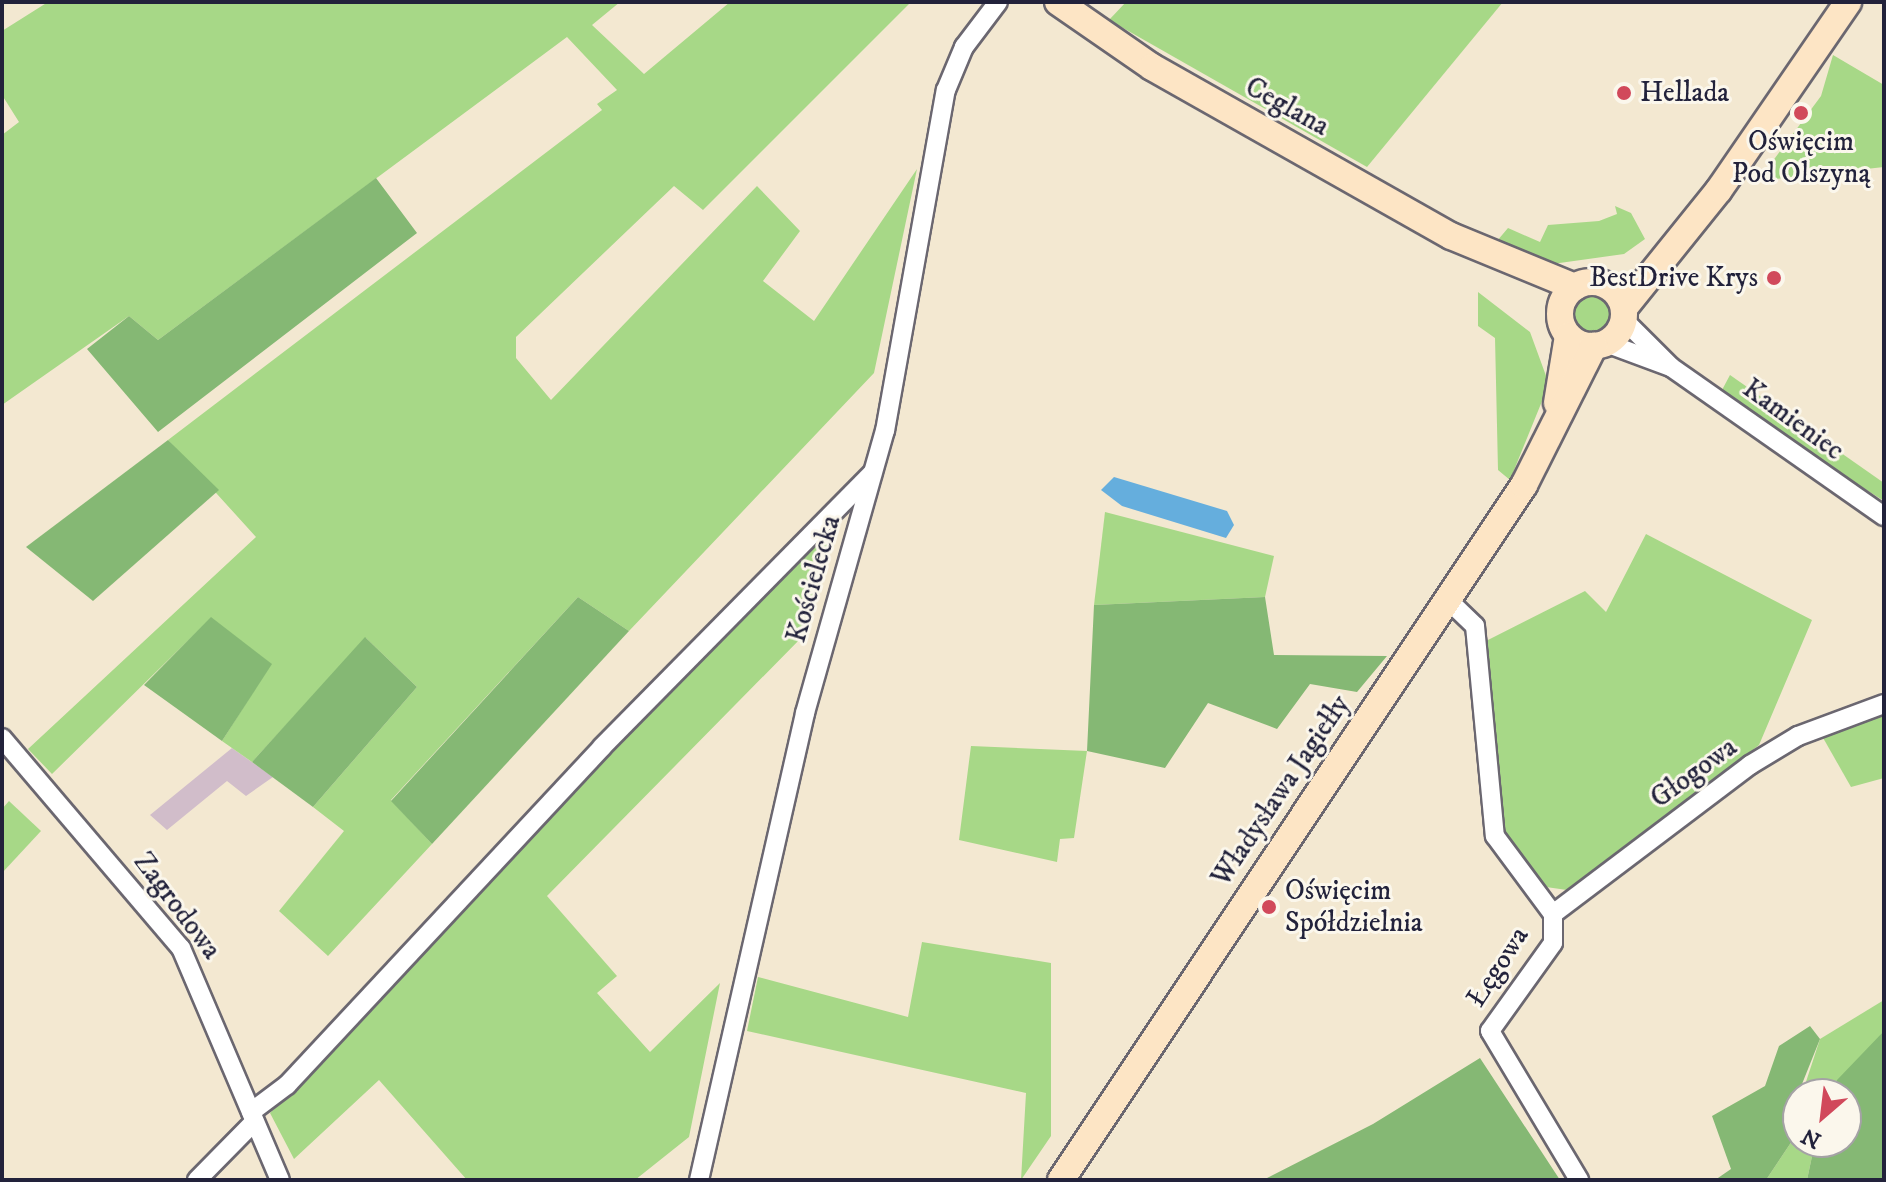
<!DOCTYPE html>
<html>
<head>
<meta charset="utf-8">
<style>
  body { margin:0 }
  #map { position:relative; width:1886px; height:1182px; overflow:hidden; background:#f3e8d1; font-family:"IM FELL DW Pica",serif }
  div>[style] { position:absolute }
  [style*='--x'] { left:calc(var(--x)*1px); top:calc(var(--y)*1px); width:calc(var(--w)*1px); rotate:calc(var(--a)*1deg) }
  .industrial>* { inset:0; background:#d1bdca }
  .green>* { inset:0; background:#a7d887 }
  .round { border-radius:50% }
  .forest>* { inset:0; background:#85b874 }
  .water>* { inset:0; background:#65aedd }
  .roads { filter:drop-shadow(2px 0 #6b6770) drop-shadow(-2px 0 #6b6770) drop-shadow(0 2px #6b6770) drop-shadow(0 -2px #6b6770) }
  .street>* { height:18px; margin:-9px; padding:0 9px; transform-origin:9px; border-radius:9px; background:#fff }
  .secondary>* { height:26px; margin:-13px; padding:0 13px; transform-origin:13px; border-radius:13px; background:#fde5c5 }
  .secondary>.ring { margin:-13px; padding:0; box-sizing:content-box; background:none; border:26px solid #fde5c5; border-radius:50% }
  .dots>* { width:22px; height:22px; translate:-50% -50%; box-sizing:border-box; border:4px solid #fbf7ec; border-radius:50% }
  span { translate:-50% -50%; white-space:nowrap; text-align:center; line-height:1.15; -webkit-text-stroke:6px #fbf7ec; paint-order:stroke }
  .poi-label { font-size:28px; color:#22223b }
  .left { translate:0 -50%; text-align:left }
  .right { translate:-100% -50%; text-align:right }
  .street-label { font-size:28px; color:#22223b }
  .frame { position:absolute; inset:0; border:4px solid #22223b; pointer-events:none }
  .north { position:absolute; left:1782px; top:1078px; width:80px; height:80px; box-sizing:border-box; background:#fbf7ec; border:2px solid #a4a2a5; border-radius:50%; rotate:208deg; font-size:22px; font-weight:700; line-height:32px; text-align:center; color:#22223b }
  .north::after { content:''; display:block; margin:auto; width:28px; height:36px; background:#d1495b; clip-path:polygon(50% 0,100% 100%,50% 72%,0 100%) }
</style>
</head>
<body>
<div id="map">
  <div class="industrial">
    <div style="clip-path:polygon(232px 748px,273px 777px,246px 796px,227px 781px,167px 830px,150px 815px)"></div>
  </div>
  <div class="green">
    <div style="clip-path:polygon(48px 2px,620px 2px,592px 25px,644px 74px,730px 2px,911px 2px,703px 210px,674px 186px,516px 337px,516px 358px,551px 400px,757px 186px,800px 231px,763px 281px,814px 321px,917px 169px,874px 373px,629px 631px,578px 597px,391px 800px,432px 844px,328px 956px,279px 911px,344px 831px,313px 807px,417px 687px,366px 638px,252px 762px,222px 741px,271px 664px,211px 618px,52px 774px,28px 749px,256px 537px,168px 440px,602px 110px,597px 104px,617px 90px,567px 37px,158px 340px,129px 316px,2px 405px,2px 135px,19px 122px,2px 95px,2px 31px)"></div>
    <div style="clip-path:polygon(1126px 2px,1503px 2px,1367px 167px,1109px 20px)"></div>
    <div style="clip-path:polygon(1833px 55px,1884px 85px,1884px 167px,1758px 181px,1821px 96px)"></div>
    <div style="clip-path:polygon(1615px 206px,1631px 213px,1645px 239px,1624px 254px,1538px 266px,1497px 241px,1508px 228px,1540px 242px,1548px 225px,1599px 221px,1617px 214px)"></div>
    <div style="clip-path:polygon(1478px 292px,1530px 332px,1549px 384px,1510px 480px,1498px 470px,1495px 338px,1478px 326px)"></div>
    <div class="round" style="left:1572px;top:295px;width:40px;height:40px"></div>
    <div style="clip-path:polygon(1730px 375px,1884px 483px,1884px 501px,1768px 428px,1722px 390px)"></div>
    <div style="clip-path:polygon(841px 511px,804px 635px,547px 896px,617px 976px,597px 993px,650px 1052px,720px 983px,689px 1137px,635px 1180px,467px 1180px,379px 1080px,294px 1159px,270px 1113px)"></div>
    <div style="clip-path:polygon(1105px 512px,1274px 556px,1265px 597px,1094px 605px)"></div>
    <div style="clip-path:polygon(1646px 534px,1812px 620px,1759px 745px,1574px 891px,1546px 887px,1505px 832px,1484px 642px,1585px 591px,1606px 612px)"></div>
    <div style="clip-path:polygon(1884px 713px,1884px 778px,1851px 787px,1822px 736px)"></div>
    <div style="clip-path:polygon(971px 746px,1087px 751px,1074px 838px,1060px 839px,1057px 862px,959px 840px)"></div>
    <div style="clip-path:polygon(9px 801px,41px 831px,2px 873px,2px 809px)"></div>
    <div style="clip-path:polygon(922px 942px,1051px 963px,1051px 1136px,1021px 1180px,1026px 1093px,747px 1031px,758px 977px,908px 1017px)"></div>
    <div style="clip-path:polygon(1884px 1000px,1884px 1031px,1832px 1094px,1802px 1094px,1820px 1039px)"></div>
    <div style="clip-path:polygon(1798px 1117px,1798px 1142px,1815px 1142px,1807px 1180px,1766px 1180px,1794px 1138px)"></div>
  </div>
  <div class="forest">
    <div style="clip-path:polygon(376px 178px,417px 233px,158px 432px,87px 349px,129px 316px,158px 340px)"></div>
    <div style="clip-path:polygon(168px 440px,219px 490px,93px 601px,26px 547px)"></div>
    <div style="clip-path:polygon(578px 597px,629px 631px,432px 844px,391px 801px)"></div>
    <div style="clip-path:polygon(1265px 597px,1274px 655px,1387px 656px,1357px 692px,1310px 684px,1277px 729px,1208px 703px,1165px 768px,1087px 751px,1094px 605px)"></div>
    <div style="clip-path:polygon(211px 617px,272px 664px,222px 741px,144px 685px)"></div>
    <div style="clip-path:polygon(365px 637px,417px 687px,313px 807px,252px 762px)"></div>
    <div style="clip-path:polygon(1810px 1026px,1820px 1039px,1798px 1094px,1794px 1138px,1766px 1180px,1715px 1180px,1731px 1169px,1712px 1116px,1765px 1086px,1779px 1046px)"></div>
    <div style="clip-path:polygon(1884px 1031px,1884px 1180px,1807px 1180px,1815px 1142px,1846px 1142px,1846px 1094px,1832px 1094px,1837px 1080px)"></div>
    <div style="clip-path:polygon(1480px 1058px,1560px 1180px,1263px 1180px,1373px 1124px)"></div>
  </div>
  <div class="water">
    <div style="clip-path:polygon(1114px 477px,1227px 511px,1234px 525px,1226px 538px,1122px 506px,1101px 490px)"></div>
  </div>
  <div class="roads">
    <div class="street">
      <div style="--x:1624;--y:320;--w:66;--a:45"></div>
      <div style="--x:1606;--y:343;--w:69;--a:20.3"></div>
      <div style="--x:1671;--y:367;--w:260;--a:35"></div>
      <div style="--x:1447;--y:599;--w:39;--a:44"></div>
      <div style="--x:1475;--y:626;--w:211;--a:84.6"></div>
      <div style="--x:1495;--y:836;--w:97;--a:53.4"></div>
      <div style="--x:1553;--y:914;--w:29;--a:90"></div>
      <div style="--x:1553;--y:943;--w:108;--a:125.6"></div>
      <div style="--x:1490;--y:1031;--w:174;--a:59.1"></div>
      <div style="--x:2;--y:738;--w:276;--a:49.6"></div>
      <div style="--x:181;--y:948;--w:252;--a:66.9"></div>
      <div style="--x:1553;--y:914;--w:247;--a:-37.1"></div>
      <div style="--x:1750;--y:765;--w:56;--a:-31.1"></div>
      <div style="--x:1798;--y:736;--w:92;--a:-20.4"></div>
      <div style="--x:251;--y:1112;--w:45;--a:-36.9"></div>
      <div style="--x:287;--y:1085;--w:462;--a:-47"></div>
      <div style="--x:602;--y:747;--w:385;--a:-45.4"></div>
      <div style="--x:197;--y:1180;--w:81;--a:-45.5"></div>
      <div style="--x:699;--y:1180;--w:479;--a:-77.2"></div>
      <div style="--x:805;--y:713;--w:293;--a:-74.2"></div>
      <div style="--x:885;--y:431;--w:346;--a:-79.9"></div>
      <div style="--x:946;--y:90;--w:47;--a:-67.3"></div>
      <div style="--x:964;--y:47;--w:56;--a:-52.9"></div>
    </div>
    <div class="secondary">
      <div style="--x:1058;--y:2;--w:114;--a:34.7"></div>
      <div style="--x:1152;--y:67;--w:343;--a:29.5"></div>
      <div style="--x:1451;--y:236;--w:134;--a:22.4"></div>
      <div class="ring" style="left:1560px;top:282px;width:38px;height:38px"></div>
      <div style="--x:1624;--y:308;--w:151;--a:-51.2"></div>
      <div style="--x:1719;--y:190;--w:228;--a:-55.5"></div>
      <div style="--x:1557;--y:403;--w:68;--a:-80.7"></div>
      <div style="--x:1061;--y:1180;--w:835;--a:-56.33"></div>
      <div style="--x:1524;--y:485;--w:156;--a:-63.3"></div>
    </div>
  </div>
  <div class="dots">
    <div style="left:1624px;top:93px;background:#d1495b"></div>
    <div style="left:1801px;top:113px;background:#d1495b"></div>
    <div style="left:1774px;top:278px;background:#d1495b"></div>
    <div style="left:1269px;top:907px;background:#d1495b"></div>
  </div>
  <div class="poi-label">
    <span class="left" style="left:1640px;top:93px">Hellada</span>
    <span style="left:1801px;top:158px">Oświęcim<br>Pod Olszyną</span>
    <span class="right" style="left:1758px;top:278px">BestDrive Krys</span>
    <span class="left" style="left:1285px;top:907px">Oświęcim<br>Spółdzielnia</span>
  </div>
  <div class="street-label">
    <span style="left:1287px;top:107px;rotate:29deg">Ceglana</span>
    <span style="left:1793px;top:420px;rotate:36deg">Kamieniec</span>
    <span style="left:814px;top:579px;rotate:-74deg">Kościelecka</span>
    <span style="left:1694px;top:773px;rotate:-36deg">Głogowa</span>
    <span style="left:1281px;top:791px;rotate:-56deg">Władysława Jagiełły</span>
    <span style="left:177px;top:906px;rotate:53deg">Zagrodowa</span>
    <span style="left:1498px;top:967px;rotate:-57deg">Łęgowa</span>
  </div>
  <div class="frame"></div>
  <div class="north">N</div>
</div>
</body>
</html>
